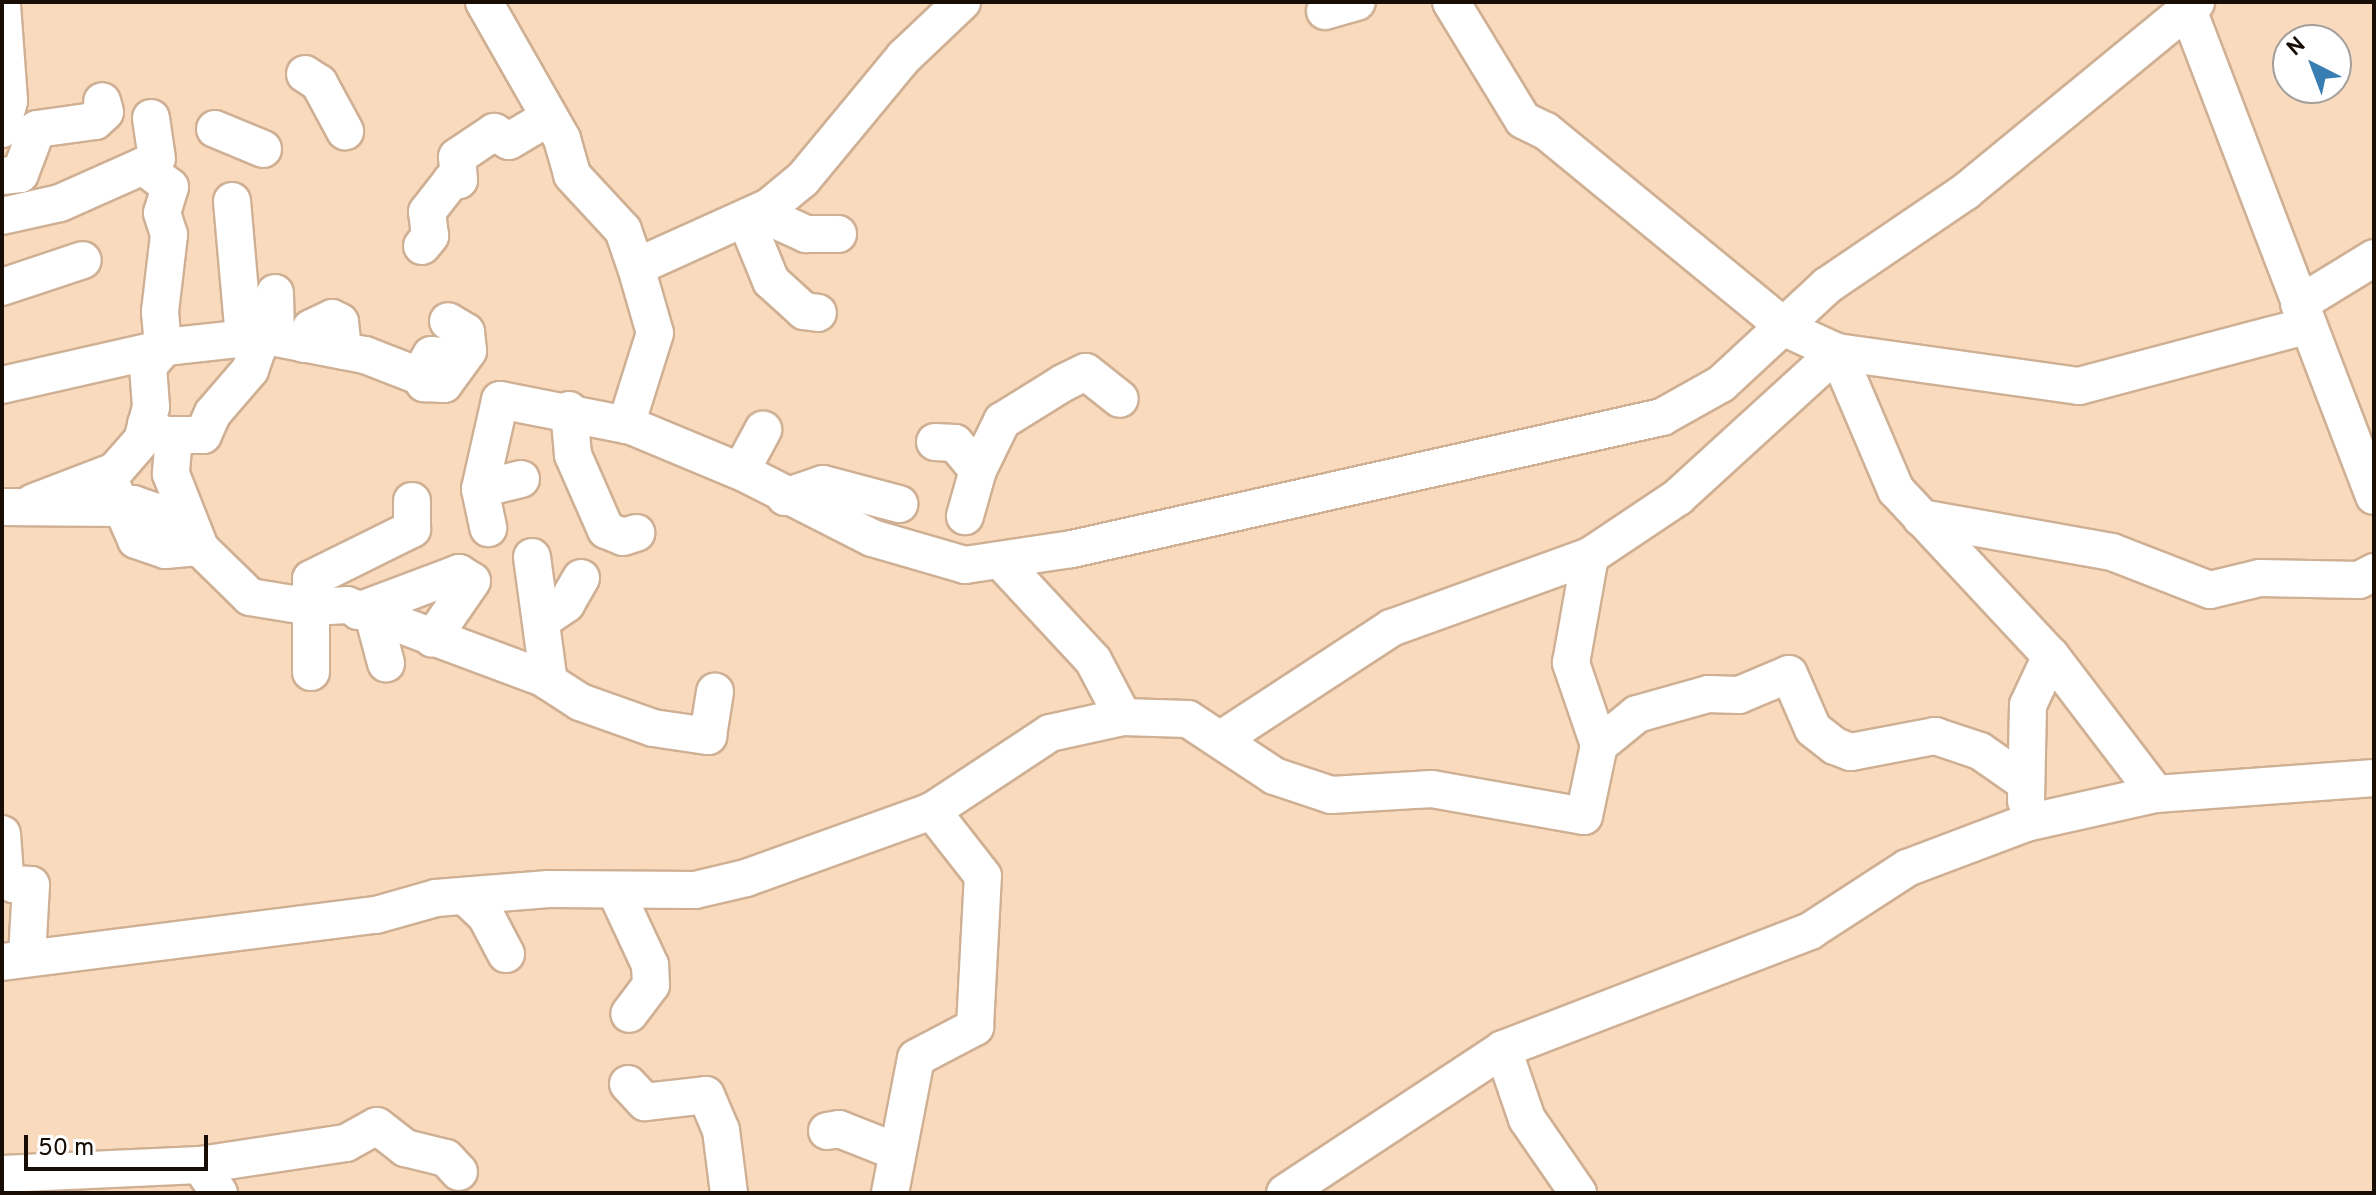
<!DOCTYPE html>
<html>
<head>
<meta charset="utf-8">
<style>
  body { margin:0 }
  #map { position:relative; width:2376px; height:1195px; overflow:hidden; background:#f9dabd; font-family:Overpass,sans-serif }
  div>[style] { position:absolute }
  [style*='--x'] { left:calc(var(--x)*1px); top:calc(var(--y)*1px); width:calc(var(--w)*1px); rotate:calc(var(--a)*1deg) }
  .roads { filter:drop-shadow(2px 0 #cfb094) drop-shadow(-2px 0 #cfb094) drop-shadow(0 2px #cfb094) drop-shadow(0 -2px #cfb094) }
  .minor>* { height:36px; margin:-18px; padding:0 18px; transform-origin:18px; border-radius:18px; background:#fff }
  span { translate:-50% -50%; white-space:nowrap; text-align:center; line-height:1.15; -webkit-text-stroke:6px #fff; paint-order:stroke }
  .frame { position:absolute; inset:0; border:4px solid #170d04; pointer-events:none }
  .north { position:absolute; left:2272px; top:24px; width:80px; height:80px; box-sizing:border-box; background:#fff; border:2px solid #a29e9b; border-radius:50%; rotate:318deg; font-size:22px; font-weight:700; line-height:32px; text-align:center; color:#170d04 }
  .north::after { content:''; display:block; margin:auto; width:28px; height:36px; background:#387eb3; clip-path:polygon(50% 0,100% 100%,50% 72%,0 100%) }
  .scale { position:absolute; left:24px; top:1135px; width:184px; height:36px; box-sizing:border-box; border:4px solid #170d04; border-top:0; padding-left:10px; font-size:24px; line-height:28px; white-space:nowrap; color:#170d04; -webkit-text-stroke:6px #fff; paint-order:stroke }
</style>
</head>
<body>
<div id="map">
  <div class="roads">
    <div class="minor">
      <div style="--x:484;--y:2;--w:158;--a:60.3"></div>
      <div style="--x:562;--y:139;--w:37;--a:74"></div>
      <div style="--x:572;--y:175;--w:75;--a:47.2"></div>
      <div style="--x:623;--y:230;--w:39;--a:71"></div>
      <div style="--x:1451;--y:2;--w:138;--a:58.6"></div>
      <div style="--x:1523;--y:120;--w:25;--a:26"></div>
      <div style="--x:1546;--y:131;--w:312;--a:39.4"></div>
      <div style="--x:1787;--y:329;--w:55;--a:24.7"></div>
      <div style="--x:1837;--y:352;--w:244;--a:8"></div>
      <div style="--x:2079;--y:386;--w:235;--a:-14.8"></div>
      <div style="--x:2185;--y:2;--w:529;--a:69.06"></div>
      <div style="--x:2;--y:5;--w:96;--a:85.8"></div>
      <div style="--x:9;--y:101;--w:29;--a:104"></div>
      <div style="--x:1325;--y:11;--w:33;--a:-16"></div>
      <div style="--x:305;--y:74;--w:17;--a:33"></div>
      <div style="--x:319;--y:83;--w:55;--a:61.6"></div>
      <div style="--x:151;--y:118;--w:41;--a:81.7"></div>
      <div style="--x:215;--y:129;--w:52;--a:22.6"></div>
      <div style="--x:2;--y:176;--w:18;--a:-6"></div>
      <div style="--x:20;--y:174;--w:48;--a:-69.3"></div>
      <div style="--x:37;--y:129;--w:59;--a:-7.9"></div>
      <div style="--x:95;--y:121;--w:13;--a:-42"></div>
      <div style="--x:105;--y:112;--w:11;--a:-105"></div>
      <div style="--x:232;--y:201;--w:138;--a:85"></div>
      <div style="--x:760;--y:213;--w:51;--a:24.5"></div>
      <div style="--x:806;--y:234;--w:32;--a:0"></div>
      <div style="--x:2;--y:216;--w:59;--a:-12.6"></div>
      <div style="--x:60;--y:203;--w:91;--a:-24"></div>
      <div style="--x:143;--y:166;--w:34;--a:38"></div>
      <div style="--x:170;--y:187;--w:27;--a:107"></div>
      <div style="--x:162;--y:213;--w:23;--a:72"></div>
      <div style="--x:169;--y:235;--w:78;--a:96.7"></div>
      <div style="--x:160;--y:312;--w:37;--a:85"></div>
      <div style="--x:163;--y:349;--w:23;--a:131"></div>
      <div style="--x:148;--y:366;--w:41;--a:85.8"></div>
      <div style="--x:151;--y:407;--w:34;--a:105"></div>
      <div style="--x:142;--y:440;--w:41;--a:131.1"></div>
      <div style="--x:115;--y:471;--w:87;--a:159.1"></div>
      <div style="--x:746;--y:220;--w:66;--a:67.7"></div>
      <div style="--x:771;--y:281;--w:45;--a:42.3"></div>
      <div style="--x:804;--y:311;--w:14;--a:8"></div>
      <div style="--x:422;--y:246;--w:13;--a:-51"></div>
      <div style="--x:430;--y:236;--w:24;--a:-97"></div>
      <div style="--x:427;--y:212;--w:39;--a:-52"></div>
      <div style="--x:451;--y:181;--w:8;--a:-7"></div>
      <div style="--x:459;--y:180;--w:23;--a:-95"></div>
      <div style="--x:457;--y:157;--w:45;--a:-34"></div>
      <div style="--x:494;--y:132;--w:17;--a:31"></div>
      <div style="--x:509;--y:141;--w:43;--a:-30.7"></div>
      <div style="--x:2;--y:287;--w:85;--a:-18.4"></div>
      <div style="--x:275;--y:293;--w:45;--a:88.7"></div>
      <div style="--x:2299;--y:304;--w:88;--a:-31.5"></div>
      <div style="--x:304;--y:344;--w:17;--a:-66"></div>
      <div style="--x:311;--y:328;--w:23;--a:-25"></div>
      <div style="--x:332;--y:318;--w:9;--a:27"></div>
      <div style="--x:340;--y:322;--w:29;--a:84"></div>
      <div style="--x:1837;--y:352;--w:150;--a:66.9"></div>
      <div style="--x:1896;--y:490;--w:227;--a:47"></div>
      <div style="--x:2051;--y:656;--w:173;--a:52.7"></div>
      <div style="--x:419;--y:376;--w:9;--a:54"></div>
      <div style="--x:424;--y:383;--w:20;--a:3"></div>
      <div style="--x:444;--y:384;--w:41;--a:-54"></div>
      <div style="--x:468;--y:351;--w:19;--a:-96"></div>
      <div style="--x:466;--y:332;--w:21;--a:-149"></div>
      <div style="--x:2;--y:385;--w:176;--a:-12.8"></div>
      <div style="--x:174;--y:346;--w:93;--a:-6.2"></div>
      <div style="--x:266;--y:336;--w:101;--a:10.9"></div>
      <div style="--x:365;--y:355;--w:58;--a:21.3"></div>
      <div style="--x:419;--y:376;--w:24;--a:-60"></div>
      <div style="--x:431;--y:355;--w:32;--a:4"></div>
      <div style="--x:569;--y:410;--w:45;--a:84.9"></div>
      <div style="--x:573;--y:455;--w:82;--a:66.3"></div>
      <div style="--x:606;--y:530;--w:18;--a:22"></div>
      <div style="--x:623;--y:537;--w:14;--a:-17"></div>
      <div style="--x:146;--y:424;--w:21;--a:31"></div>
      <div style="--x:164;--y:435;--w:39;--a:0"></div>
      <div style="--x:203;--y:435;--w:24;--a:-66"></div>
      <div style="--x:213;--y:413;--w:57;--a:-49.3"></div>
      <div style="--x:250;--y:370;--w:21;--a:-71"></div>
      <div style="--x:257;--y:350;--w:14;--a:-120"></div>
      <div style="--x:626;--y:425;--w:96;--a:-72.5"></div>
      <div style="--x:655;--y:333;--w:69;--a:-106.1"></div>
      <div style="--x:636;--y:267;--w:146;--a:-24.3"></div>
      <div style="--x:769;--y:207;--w:44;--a:-39.5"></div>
      <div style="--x:803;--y:179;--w:158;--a:-50.4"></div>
      <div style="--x:904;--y:57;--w:80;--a:-43.5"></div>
      <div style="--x:174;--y:437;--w:37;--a:95"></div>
      <div style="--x:171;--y:474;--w:76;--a:68.5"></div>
      <div style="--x:935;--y:442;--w:20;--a:3"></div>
      <div style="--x:955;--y:443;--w:35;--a:50"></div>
      <div style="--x:978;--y:470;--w:48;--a:105.8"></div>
      <div style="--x:978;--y:470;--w:55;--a:-63.9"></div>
      <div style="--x:1002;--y:421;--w:72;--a:-31.9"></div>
      <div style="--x:1063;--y:383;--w:25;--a:-26"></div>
      <div style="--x:1086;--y:372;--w:43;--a:38.5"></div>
      <div style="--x:741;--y:471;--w:47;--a:-61.8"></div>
      <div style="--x:521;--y:479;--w:42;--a:166.3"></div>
      <div style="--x:480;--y:489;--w:91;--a:-77.3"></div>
      <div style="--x:500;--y:400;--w:134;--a:11.2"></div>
      <div style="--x:631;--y:426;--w:122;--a:22.6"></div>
      <div style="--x:744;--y:473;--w:144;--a:26.9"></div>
      <div style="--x:872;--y:538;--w:97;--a:16.2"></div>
      <div style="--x:965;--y:565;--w:108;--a:-8.5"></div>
      <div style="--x:1072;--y:549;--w:605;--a:-12.61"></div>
      <div style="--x:1662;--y:417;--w:68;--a:-29.2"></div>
      <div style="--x:1721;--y:384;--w:146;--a:-42.8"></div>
      <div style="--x:1828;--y:285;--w:166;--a:-34.2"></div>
      <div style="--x:1965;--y:192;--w:299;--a:-39.4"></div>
      <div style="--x:480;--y:489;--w:40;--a:78"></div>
      <div style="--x:115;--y:492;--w:17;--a:66"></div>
      <div style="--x:122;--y:508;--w:12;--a:-20"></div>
      <div style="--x:133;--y:504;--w:21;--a:19"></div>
      <div style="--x:153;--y:511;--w:30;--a:28"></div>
      <div style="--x:179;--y:525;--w:30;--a:48"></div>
      <div style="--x:785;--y:497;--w:40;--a:-18.9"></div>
      <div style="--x:823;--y:484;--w:79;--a:14.7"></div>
      <div style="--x:2;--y:507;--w:120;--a:0.5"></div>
      <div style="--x:122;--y:508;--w:35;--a:66"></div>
      <div style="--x:136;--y:540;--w:31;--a:19"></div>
      <div style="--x:165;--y:550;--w:34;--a:-5"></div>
      <div style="--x:199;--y:547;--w:71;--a:44.4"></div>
      <div style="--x:250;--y:597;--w:62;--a:9.3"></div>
      <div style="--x:311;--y:607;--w:36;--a:-3"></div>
      <div style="--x:347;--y:605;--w:209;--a:20.4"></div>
      <div style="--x:543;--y:678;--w:44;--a:33"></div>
      <div style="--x:580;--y:702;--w:77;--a:19.6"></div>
      <div style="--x:653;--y:728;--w:56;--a:8.3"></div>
      <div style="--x:708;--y:736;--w:45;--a:-81"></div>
      <div style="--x:1921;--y:518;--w:194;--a:10.1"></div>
      <div style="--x:2112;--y:552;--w:105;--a:21.2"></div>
      <div style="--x:2210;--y:590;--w:51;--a:-13.5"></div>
      <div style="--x:2260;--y:578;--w:99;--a:1.2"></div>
      <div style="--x:2359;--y:580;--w:17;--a:-28"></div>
      <div style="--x:532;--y:557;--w:126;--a:82.3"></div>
      <div style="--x:1001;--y:561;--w:135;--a:47.1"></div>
      <div style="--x:1093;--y:660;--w:64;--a:62.2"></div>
      <div style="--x:358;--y:611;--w:108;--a:-20.6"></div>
      <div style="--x:459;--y:573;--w:15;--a:32"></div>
      <div style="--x:472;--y:581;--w:70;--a:124.6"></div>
      <div style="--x:374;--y:618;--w:47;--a:75.1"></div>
      <div style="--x:544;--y:619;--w:27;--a:-34"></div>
      <div style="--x:566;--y:604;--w:30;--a:-60"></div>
      <div style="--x:311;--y:672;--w:93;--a:-90"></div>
      <div style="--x:311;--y:579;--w:113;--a:-26.3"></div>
      <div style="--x:412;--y:529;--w:28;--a:-90"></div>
      <div style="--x:1223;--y:738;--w:201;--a:-33.2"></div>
      <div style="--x:1391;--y:628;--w:212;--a:-19.9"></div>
      <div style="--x:1590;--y:556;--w:106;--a:-33.8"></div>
      <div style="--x:1678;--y:497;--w:215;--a:-42.4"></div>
      <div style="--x:1599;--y:745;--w:49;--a:-39.2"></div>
      <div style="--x:1637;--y:714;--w:74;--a:-15.7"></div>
      <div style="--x:1708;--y:694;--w:31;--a:2"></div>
      <div style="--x:1739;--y:695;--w:54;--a:-22.8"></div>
      <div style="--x:1789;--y:674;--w:60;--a:66.4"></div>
      <div style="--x:1813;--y:729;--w:28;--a:38"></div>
      <div style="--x:1835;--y:746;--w:17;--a:21"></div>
      <div style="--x:1851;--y:752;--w:86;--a:-10.8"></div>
      <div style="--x:1935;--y:736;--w:47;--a:18.4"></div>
      <div style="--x:1980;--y:751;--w:52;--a:34.9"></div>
      <div style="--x:2026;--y:801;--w:96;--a:-88.8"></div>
      <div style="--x:2028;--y:705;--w:54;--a:-64.9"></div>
      <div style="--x:2;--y:834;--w:41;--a:85.8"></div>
      <div style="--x:5;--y:875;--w:12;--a:48"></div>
      <div style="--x:13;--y:884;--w:18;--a:3"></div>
      <div style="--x:31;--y:885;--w:72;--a:93.2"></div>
      <div style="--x:616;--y:892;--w:81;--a:65"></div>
      <div style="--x:650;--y:965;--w:20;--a:87"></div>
      <div style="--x:651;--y:985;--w:36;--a:127"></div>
      <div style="--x:465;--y:896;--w:29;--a:44"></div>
      <div style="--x:486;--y:916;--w:43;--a:62.2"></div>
      <div style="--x:2;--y:962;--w:377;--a:-7.2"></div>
      <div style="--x:376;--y:915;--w:62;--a:-15.8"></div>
      <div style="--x:436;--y:898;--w:113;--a:-4.6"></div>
      <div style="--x:549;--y:889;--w:146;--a:0.4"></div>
      <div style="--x:695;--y:890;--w:52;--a:-13.2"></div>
      <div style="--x:746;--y:878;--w:198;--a:-19.8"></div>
      <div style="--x:932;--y:811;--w:141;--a:-33.5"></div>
      <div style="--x:1050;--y:733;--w:75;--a:-12.4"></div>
      <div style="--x:1123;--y:717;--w:65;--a:1.8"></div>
      <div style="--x:1188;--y:719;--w:103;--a:33.5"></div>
      <div style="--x:1274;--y:776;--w:60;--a:18.4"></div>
      <div style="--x:1331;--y:795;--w:101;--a:-3.4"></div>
      <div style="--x:1432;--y:789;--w:154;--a:10.1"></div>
      <div style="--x:1584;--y:816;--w:73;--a:-78.1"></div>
      <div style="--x:1599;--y:745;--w:87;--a:-108.9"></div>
      <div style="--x:1571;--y:663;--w:109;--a:-79.9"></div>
      <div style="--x:1503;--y:1049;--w:74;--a:71.1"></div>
      <div style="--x:1527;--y:1119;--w:90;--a:55.4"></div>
      <div style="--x:628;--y:1084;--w:25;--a:47"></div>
      <div style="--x:645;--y:1102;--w:61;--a:-6.5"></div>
      <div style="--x:706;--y:1095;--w:38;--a:67"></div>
      <div style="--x:721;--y:1130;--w:64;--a:82.8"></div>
      <div style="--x:827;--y:1131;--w:12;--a:-9"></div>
      <div style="--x:839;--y:1129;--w:60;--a:21.4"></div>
      <div style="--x:200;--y:1165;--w:148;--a:-8.6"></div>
      <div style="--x:346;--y:1143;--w:35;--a:-29"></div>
      <div style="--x:377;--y:1126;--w:36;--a:38"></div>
      <div style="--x:405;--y:1148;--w:42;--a:13.7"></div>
      <div style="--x:446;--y:1158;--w:19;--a:47"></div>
      <div style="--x:2;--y:1174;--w:198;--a:-2.6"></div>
      <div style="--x:200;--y:1165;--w:34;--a:56"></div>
      <div style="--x:890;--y:1193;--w:137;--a:-79.1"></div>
      <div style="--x:916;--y:1058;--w:67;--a:-27.7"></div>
      <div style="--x:975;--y:1027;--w:151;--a:-87"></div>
      <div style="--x:983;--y:876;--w:83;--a:-128.1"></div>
      <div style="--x:1285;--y:1193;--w:261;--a:-33.4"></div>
      <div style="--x:1503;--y:1049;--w:329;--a:-21"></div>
      <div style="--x:1810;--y:931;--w:116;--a:-33"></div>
      <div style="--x:1907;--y:868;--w:127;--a:-20.7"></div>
      <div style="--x:2026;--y:823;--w:133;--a:-12.6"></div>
      <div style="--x:2156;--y:794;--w:219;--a:-4.2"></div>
    </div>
  </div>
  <div class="frame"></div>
  <div class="north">N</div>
  <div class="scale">50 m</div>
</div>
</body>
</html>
